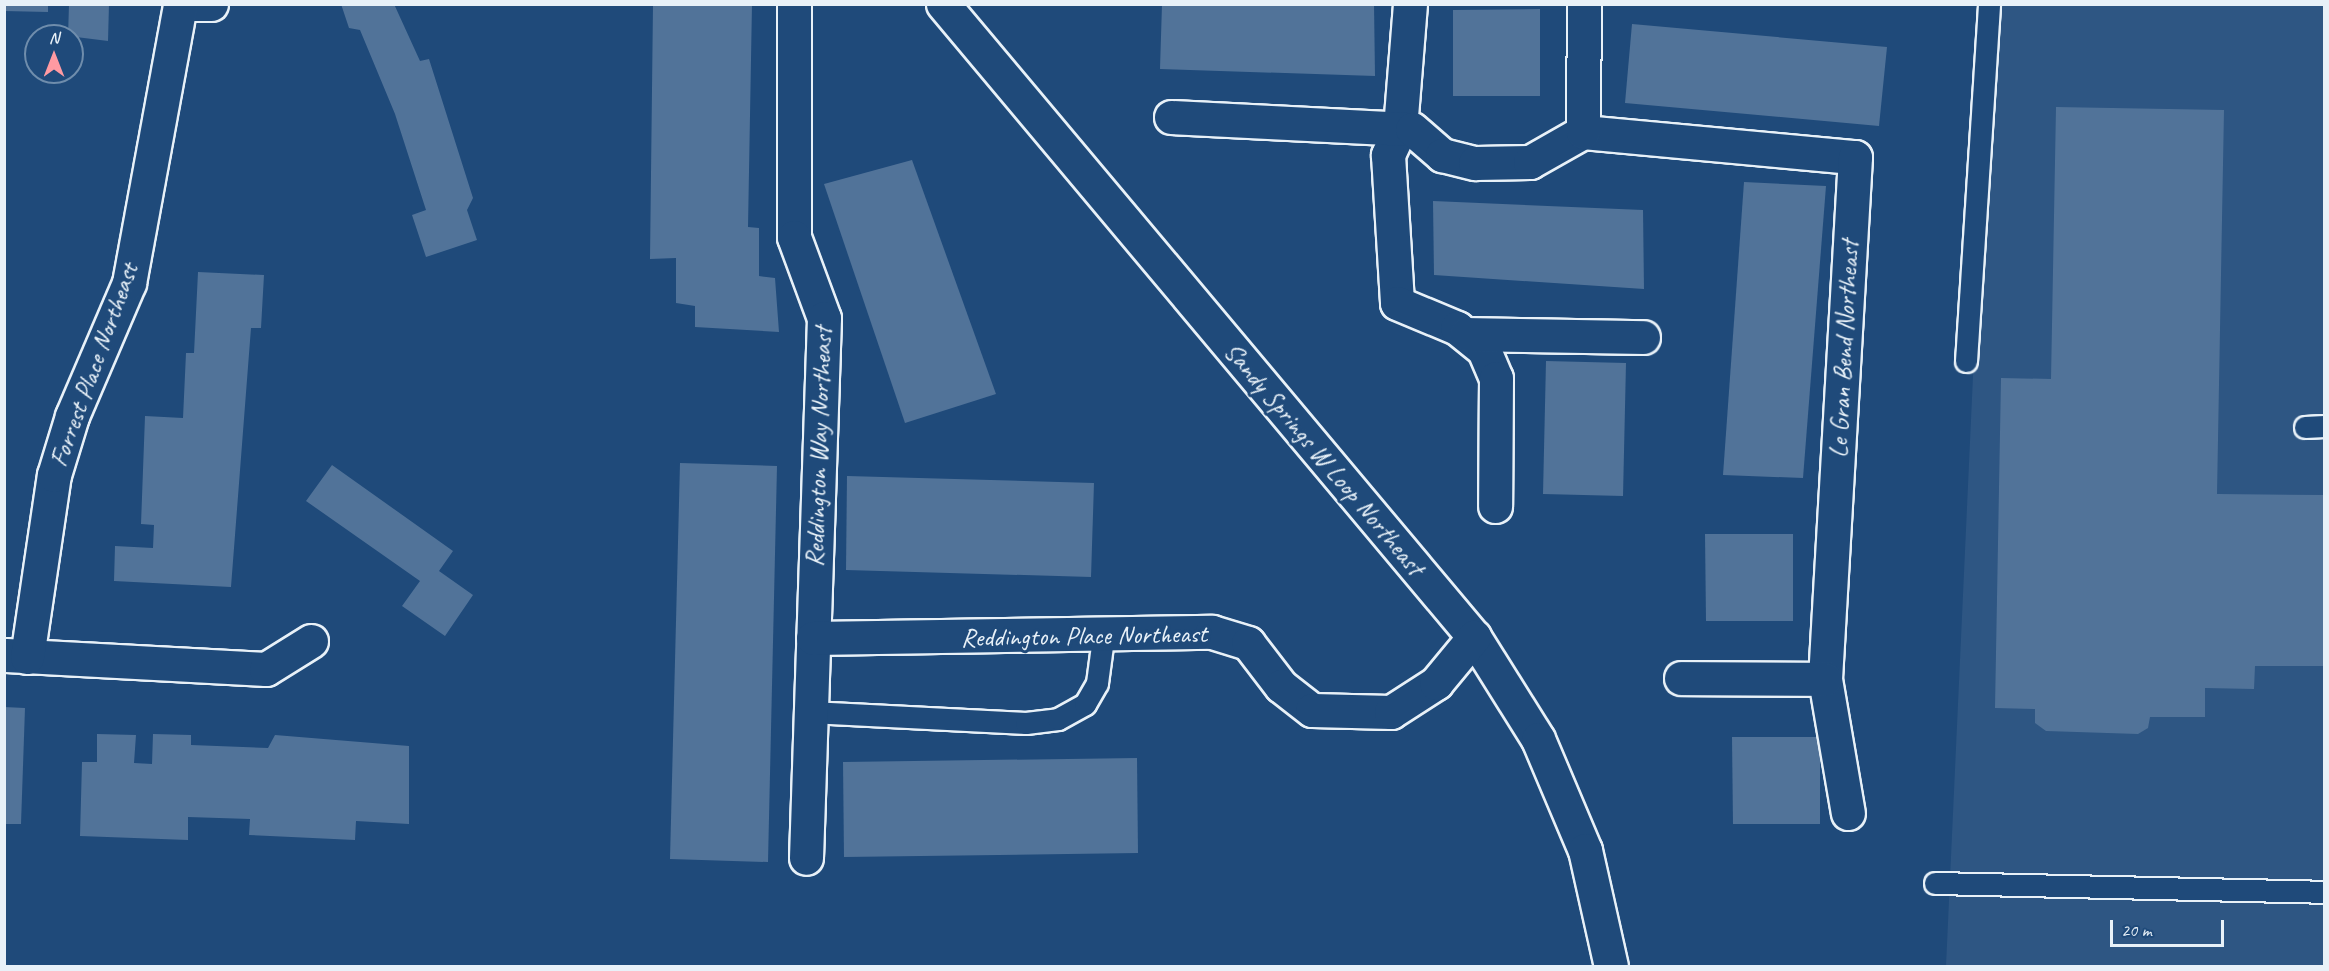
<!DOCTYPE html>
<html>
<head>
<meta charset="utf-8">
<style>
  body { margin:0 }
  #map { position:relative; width:2329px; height:971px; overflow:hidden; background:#1f4a7a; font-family:Caveat,sans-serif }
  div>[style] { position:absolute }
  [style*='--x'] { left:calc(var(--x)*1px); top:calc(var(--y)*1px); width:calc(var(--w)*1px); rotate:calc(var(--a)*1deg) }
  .built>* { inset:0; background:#2e5683 }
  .building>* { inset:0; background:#517399 }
  .roads { filter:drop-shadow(2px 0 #e8f1f8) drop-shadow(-2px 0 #e8f1f8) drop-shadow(0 2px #e8f1f8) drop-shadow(0 -2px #e8f1f8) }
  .service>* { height:21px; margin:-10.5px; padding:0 10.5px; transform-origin:10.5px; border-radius:10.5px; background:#1f4a7a }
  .minor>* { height:33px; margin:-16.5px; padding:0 16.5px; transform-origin:16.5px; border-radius:16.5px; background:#1f4a7a }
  span { translate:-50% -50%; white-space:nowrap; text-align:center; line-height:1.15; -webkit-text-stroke:6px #1f4a7a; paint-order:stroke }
  .street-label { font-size:26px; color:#e8f1f8 }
  .frame { position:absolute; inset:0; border:6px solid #e8f1f8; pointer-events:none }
  .north { position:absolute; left:24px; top:24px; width:60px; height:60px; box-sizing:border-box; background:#1f4a7a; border:2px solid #6f8dac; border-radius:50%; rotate:0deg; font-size:16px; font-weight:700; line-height:24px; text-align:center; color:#e8f1f8 }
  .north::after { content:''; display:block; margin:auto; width:21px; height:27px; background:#ff9aa2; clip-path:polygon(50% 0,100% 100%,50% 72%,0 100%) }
  .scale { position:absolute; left:2110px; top:920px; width:114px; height:27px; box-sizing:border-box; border:3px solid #e8f1f8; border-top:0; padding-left:8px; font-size:18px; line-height:21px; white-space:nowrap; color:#e8f1f8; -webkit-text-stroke:4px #1f4a7a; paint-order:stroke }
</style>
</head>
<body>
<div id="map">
  <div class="built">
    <div style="clip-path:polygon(1990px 5px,2324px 5px,2324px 966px,1939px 966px,1946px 966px)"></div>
  </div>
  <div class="building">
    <div style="clip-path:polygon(4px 4px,48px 4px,48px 12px,4px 11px)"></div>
    <div style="clip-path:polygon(69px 4px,109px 4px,108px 41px,68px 36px)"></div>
    <div style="clip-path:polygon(341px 4px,394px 4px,420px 61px,429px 59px,473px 198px,467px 210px,477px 240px,426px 257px,412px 215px,426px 210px,395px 114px,360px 30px,349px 28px)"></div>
    <div style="clip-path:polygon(653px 4px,752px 4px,748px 227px,759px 228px,759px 276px,775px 278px,779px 332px,695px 327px,695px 306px,676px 303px,676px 258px,650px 259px)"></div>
    <div style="clip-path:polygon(1162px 4px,1374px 4px,1375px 76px,1160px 69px)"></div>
    <div style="clip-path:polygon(1540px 9px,1540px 96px,1453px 96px,1453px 10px)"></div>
    <div style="clip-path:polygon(1632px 24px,1887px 47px,1879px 126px,1625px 103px)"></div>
    <div style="clip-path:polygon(2056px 107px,2224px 110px,2217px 494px,2324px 495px,2324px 666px,2255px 666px,2254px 689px,2205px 688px,2205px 717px,2150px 717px,2148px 728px,2138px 734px,2046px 731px,2035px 723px,2035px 709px,1995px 708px,2001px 378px,2051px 379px)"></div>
    <div style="clip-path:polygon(912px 160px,996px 394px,905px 423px,824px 184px)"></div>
    <div style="clip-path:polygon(1744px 182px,1826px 186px,1803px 478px,1723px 475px)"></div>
    <div style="clip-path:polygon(1433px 201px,1643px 210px,1644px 289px,1434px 275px)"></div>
    <div style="clip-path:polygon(198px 272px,264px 275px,261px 328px,251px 328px,231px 587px,114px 581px,115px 546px,153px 548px,154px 525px,141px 524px,145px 416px,183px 418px,186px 353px,194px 353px)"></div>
    <div style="clip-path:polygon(1546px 361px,1626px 363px,1623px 496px,1543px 494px)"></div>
    <div style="clip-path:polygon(680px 463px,777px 466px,768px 862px,670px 859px)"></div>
    <div style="clip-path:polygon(332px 465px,453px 551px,439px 571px,473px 595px,445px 636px,402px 606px,420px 581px,306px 501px)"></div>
    <div style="clip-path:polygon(847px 476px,1094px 483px,1091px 577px,846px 570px)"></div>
    <div style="clip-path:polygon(1705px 534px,1793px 534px,1793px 621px,1706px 621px)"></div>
    <div style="clip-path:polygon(4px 707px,25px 708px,21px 824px,4px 824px)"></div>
    <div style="clip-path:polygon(97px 734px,136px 735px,134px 763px,152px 764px,153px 734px,191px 735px,191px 745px,268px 748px,275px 735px,409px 746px,409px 824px,356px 821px,355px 840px,249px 835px,250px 819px,188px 817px,188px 840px,80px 836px,82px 762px,97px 762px)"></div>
    <div style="clip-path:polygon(1732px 737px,1820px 737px,1820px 824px,1733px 824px)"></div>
    <div style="clip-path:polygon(1137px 758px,1138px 853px,844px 857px,843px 762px)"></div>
  </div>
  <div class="roads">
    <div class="service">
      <div style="--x:1966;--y:361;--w:358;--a:-86.3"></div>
      <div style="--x:2305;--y:427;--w:19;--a:-3"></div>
      <div style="--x:810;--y:712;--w:216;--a:2.9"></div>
      <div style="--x:1026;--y:723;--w:32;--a:-7"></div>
      <div style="--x:1058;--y:719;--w:31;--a:-29"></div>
      <div style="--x:1085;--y:704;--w:24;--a:-60"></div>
      <div style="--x:1097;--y:683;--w:45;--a:-82.4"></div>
      <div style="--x:1935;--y:883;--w:389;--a:1.3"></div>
    </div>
    <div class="minor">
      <div style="--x:190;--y:4;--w:21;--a:0"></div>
      <div style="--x:943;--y:4;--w:826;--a:50.01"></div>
      <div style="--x:1474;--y:637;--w:120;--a:57.9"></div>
      <div style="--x:1538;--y:739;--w:121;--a:67.1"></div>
      <div style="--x:1585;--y:850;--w:119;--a:77.4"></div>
      <div style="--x:1410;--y:4;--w:125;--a:94.6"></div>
      <div style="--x:1400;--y:129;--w:29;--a:115"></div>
      <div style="--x:1388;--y:155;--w:148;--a:86.5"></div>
      <div style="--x:1397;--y:303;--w:65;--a:22.6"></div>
      <div style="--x:1457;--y:328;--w:35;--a:39"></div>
      <div style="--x:1484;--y:350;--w:30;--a:67"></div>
      <div style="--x:1496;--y:378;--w:128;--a:90.4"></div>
      <div style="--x:794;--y:5;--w:232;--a:90"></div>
      <div style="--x:794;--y:237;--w:86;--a:69.7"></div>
      <div style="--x:824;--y:318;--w:540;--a:91.91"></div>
      <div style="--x:1171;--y:117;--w:241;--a:2.9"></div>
      <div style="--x:1412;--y:129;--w:40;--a:41"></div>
      <div style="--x:1442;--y:155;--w:34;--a:14"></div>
      <div style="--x:1475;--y:163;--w:55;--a:-1"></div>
      <div style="--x:1530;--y:162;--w:61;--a:-29.5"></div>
      <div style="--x:1583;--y:132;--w:273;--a:5.3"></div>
      <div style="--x:1855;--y:157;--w:523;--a:93.29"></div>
      <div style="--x:1825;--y:679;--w:136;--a:80.3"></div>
      <div style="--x:1583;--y:132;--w:128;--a:-89.6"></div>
      <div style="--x:1466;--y:334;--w:177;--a:1"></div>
      <div style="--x:813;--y:638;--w:399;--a:-0.9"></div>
      <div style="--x:1212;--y:632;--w:38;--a:17"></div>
      <div style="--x:1248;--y:643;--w:54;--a:52.5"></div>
      <div style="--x:1281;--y:686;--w:39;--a:38"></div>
      <div style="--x:1312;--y:710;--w:79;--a:1.5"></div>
      <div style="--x:1391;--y:712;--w:54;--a:-32.8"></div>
      <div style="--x:1436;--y:683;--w:60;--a:-50.4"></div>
      <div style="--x:6;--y:655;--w:260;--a:3.1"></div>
      <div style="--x:266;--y:669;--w:53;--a:-31.9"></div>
      <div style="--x:27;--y:657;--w:184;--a:-81.6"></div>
      <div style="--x:54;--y:475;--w:62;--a:-73"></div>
      <div style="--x:72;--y:416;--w:145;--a:-66.8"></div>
      <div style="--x:129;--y:283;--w:284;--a:-79.6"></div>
      <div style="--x:1681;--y:678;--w:144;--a:0.4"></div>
    </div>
  </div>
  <div class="street-label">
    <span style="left:1844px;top:349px;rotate:-87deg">Le Gran Bend Northeast</span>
    <span style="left:94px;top:365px;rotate:-70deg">Forrest Place Northeast</span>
    <span style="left:819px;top:447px;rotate:-88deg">Reddington Way Northeast</span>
    <span style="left:1324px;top:459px;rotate:50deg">Sandy Springs W Loop Northeast</span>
    <span style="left:1084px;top:636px;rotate:-1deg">Reddington Place Northeast</span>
  </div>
  <div class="frame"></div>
  <div class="north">N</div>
  <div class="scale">20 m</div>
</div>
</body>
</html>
